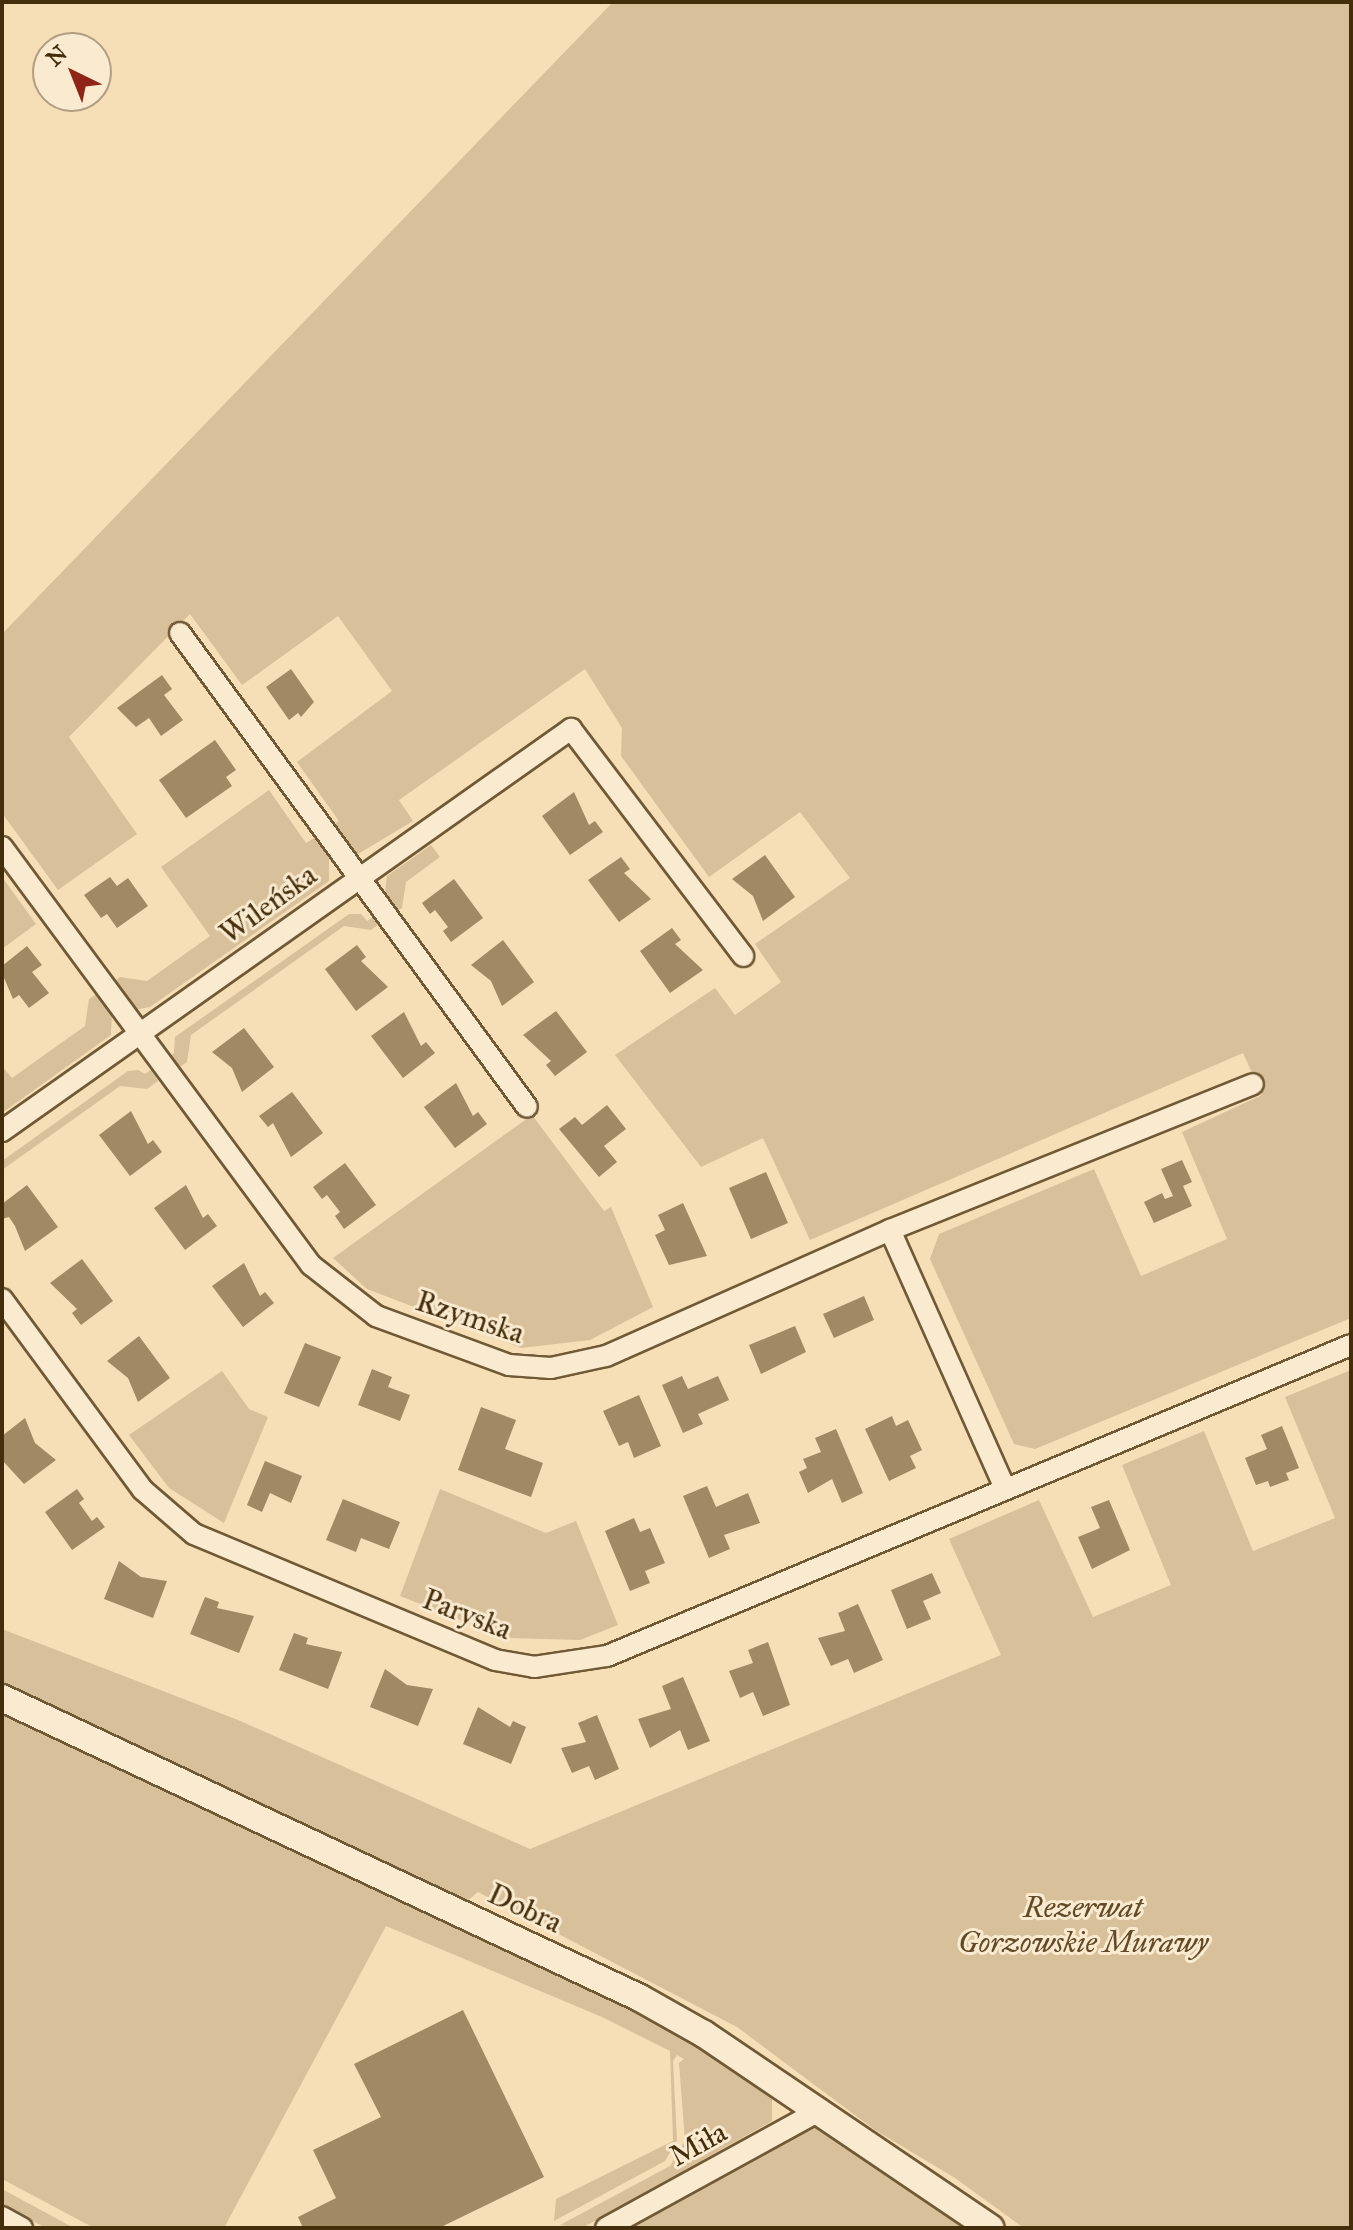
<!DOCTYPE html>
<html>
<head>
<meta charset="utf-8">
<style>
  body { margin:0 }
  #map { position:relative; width:1353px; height:2230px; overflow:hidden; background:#f6deb7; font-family:"IM FELL Great Primer",serif }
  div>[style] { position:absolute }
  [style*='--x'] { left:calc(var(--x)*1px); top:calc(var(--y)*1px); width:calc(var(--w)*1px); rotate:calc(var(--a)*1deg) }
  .green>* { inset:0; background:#d8c09a }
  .building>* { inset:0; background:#a18964 }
  .roads { filter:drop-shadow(2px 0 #705935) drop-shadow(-2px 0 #705935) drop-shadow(0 2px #705935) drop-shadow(0 -2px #705935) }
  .minor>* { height:20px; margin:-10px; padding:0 10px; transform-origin:10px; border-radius:10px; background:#f9ead0 }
  .tertiary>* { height:26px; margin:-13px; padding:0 13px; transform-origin:13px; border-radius:13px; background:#f9ead0 }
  span { translate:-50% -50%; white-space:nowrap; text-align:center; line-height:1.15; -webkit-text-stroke:6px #f9ead0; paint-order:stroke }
  .street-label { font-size:30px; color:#442d0a }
  .park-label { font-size:30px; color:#624a27; font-style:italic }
  .frame { position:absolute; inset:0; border:4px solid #442d0a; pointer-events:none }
  .north { position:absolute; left:32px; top:32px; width:80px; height:80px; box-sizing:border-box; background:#f9ead0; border:2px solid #b19e81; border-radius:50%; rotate:317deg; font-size:22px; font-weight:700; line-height:32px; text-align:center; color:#442d0a }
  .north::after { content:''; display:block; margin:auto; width:28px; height:36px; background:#8f2418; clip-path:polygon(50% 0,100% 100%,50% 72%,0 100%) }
</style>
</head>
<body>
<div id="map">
  <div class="green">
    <div style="clip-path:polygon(613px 2px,1351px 2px,1351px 1318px,1035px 1449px,1014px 1444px,930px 1259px,939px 1234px,1094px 1169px,1141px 1276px,1227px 1239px,1182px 1132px,1262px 1095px,1243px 1053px,810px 1240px,763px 1138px,701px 1167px,615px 1055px,715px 988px,735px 1015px,781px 982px,755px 944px,850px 878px,800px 812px,709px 877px,621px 756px,622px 728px,585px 669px,399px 800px,413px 821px,358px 854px,329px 828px,339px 821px,297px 762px,392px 691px,338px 616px,242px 685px,190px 614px,69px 737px,137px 834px,58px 890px,2px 813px,2px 634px)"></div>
    <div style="clip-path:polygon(269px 790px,306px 843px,316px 837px,329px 855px,329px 881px,150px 1007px,133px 1010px,111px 984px,120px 977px,147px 981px,210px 936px,161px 867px)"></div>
    <div style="clip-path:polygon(431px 845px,440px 857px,406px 882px,402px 908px,393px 914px,385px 891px,387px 876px)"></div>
    <div style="clip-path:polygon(2px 877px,36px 924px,2px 949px)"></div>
    <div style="clip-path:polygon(349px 914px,361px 914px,367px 921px,374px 917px,379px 924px,371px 930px,344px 926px,191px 1035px,187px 1062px,175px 1070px,167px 1058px,174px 1053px,175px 1037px)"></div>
    <div style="clip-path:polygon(98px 993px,112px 1014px,111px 1035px,2px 1113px,2px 1066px,12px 1078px,85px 1026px,89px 999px)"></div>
    <div style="clip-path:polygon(138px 1070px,145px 1074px,151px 1070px,158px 1081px,147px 1089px,120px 1086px,2px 1170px,2px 1161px,128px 1071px)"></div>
    <div style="clip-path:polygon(532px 1115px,604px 1211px,611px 1207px,653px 1307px,590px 1340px,521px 1348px,367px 1289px,333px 1258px)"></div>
    <div style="clip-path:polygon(1351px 1370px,1351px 2228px,1024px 2228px,955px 2178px,875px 2130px,737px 2027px,478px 1892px,449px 1916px,622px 2001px,748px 2074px,772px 2097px,772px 2121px,582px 2228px,560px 2225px,670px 2166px,685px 2141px,679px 2063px,684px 2059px,677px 2055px,673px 2061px,677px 2140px,665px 2161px,554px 2221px,556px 2199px,673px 2141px,670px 2051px,602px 2017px,386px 1926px,224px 2228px,94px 2228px,2px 2179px,2px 1629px,238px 1720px,530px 1849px,1001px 1655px,949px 1539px,1039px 1500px,1093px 1617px,1171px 1585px,1122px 1465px,1204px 1431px,1253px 1551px,1335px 1518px,1285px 1397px)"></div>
    <div style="clip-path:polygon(222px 1371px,249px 1409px,268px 1417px,224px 1523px,169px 1488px,129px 1435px)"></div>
    <div style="clip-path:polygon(440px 1489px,546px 1533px,576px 1521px,618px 1625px,580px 1640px,506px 1638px,400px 1596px)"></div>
    <div style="clip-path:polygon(816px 2125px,963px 2228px,630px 2228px)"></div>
    <div style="clip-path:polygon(2px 2189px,74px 2228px,46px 2228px,2px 2205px)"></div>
  </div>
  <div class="building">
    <div style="clip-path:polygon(291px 669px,314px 702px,301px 717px,298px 713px,289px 720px,266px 687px)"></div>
    <div style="clip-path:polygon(162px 675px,172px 689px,164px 695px,183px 720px,161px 736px,149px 718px,136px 727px,117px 708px)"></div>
    <div style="clip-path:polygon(215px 740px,236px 770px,226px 777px,232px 786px,186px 818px,159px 780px)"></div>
    <div style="clip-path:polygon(574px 792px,589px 825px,595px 821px,603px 832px,570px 855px,542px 816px)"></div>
    <div style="clip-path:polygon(765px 855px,795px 897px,763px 921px,753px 896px,732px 879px)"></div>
    <div style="clip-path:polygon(621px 857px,630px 869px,624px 873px,651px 899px,619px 922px,588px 880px)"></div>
    <div style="clip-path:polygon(110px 877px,117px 886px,128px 878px,148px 906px,117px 928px,107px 914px,101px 918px,84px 895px)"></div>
    <div style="clip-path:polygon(454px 879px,483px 918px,451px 942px,443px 931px,448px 927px,435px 910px,430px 914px,422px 903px)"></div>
    <div style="clip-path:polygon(672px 928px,681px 940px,675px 944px,703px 970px,670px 993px,640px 951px)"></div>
    <div style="clip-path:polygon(503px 940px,534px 982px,502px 1006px,491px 981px,471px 965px)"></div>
    <div style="clip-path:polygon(357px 945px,366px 957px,361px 961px,388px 987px,356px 1011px,325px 969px)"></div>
    <div style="clip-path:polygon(27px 946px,42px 965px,32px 972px,49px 993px,29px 1008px,19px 995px,13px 999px,2px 973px,2px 966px)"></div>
    <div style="clip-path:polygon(556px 1011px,587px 1052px,555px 1076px,546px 1065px,551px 1061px,523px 1035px)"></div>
    <div style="clip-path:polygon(404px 1012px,421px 1046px,426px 1042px,435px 1053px,403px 1078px,371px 1036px)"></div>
    <div style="clip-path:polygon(244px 1028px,274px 1067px,242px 1092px,232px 1068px,212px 1052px)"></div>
    <div style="clip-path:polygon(456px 1083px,473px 1116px,478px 1112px,487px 1124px,455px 1148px,424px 1107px)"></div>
    <div style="clip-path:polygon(292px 1092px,323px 1133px,291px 1157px,273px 1123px,268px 1127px,259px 1116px)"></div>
    <div style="clip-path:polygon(607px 1105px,626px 1129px,604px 1146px,617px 1162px,599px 1177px,559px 1129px,575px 1117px,582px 1125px)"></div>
    <div style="clip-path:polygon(131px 1111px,148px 1144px,153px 1140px,162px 1152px,130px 1176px,99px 1135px)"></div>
    <div style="clip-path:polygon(1182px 1160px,1192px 1182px,1183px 1186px,1192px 1206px,1154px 1223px,1144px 1202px,1162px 1193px,1165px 1199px,1173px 1196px,1161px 1169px)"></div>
    <div style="clip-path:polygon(345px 1163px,376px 1205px,344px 1229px,335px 1216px,340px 1212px,327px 1195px,322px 1199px,313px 1187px)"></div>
    <div style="clip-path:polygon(766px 1172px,788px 1223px,751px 1239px,729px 1188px)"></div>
    <div style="clip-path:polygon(27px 1185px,58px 1227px,25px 1251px,15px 1226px,9px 1217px,2px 1219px,2px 1204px)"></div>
    <div style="clip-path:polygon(186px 1185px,203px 1218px,208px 1214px,217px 1226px,185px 1250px,154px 1208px)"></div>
    <div style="clip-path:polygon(683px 1203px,707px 1256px,669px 1265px,655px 1235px,665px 1230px,658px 1215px)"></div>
    <div style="clip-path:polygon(82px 1259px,113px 1301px,81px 1325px,72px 1313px,77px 1309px,50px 1283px)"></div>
    <div style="clip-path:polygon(244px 1263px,260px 1296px,265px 1292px,274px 1303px,243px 1327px,212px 1286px)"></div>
    <div style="clip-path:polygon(864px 1296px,874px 1320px,834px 1338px,823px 1314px)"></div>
    <div style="clip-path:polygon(795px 1326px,806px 1352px,761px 1374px,749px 1345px)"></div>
    <div style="clip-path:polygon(139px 1336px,170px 1378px,138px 1402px,128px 1378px,107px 1361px)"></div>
    <div style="clip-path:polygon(305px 1343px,341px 1357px,319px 1407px,284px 1393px)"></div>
    <div style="clip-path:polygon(372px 1369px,392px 1377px,388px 1387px,410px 1395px,400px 1421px,358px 1405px)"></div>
    <div style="clip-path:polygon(682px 1376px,688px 1389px,718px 1376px,729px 1400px,698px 1414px,703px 1424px,683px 1433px,662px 1385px)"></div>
    <div style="clip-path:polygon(639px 1395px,661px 1446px,634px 1458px,628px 1442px,619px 1446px,603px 1411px)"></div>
    <div style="clip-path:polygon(481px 1407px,516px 1420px,505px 1449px,543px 1463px,531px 1497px,458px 1470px)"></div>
    <div style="clip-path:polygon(892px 1416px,896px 1426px,908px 1420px,922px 1450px,910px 1456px,916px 1468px,889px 1481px,865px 1429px)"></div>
    <div style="clip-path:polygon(25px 1418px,35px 1443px,56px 1460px,24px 1484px,2px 1460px,2px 1436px)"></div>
    <div style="clip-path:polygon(1282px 1426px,1299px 1468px,1286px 1473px,1289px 1480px,1270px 1487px,1268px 1481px,1256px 1485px,1245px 1458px,1267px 1449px,1261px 1435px)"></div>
    <div style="clip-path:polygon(836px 1429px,863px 1493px,842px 1503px,832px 1479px,808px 1493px,799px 1472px,807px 1468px,803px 1459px,821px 1452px,815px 1438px)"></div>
    <div style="clip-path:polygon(265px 1461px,302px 1476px,291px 1503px,270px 1493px,262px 1512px,247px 1505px)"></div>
    <div style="clip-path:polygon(707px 1486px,716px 1507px,748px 1493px,760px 1523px,724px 1535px,730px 1549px,709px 1558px,683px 1496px)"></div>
    <div style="clip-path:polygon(77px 1489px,84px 1499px,79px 1503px,92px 1521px,97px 1517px,105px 1527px,72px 1550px,45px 1512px)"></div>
    <div style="clip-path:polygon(343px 1499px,400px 1522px,389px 1549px,361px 1538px,356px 1552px,326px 1540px)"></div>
    <div style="clip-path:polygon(1109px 1500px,1130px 1550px,1092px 1569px,1078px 1537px,1100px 1528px,1091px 1507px)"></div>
    <div style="clip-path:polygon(634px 1518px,640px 1532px,650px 1528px,665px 1563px,645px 1571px,650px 1583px,630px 1591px,605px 1531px)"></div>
    <div style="clip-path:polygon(119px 1561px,141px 1577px,167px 1581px,153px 1618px,104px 1599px)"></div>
    <div style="clip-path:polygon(932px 1573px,941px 1593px,923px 1601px,931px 1619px,907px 1629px,891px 1590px)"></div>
    <div style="clip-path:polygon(205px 1597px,219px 1602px,217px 1608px,254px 1616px,239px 1653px,190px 1634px)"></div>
    <div style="clip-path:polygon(858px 1604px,883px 1660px,854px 1673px,848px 1659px,831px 1666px,818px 1638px,845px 1631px,838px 1613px)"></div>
    <div style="clip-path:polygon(294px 1633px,308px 1638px,306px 1644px,342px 1652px,328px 1689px,279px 1670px)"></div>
    <div style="clip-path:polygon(768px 1642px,790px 1705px,763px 1716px,753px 1692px,740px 1698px,729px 1671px,753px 1663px,748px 1650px)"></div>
    <div style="clip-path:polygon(385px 1669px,407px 1685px,433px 1689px,418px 1726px,370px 1707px)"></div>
    <div style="clip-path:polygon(683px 1677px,710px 1741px,688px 1750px,680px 1730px,650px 1748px,638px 1719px,671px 1709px,662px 1686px)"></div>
    <div style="clip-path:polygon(478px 1707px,510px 1727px,513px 1721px,526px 1727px,511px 1764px,463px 1744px)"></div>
    <div style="clip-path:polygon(597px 1715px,619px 1769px,595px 1780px,589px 1766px,572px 1773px,561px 1748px,586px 1742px,578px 1723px)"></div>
    <div style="clip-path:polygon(463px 2010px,544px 2177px,439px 2228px,303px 2228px,298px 2217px,336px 2198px,313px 2150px,381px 2117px,354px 2064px)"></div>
  </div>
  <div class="roads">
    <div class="minor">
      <div style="--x:180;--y:633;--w:587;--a:53.79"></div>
      <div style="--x:2;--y:847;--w:520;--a:53.53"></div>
      <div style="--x:311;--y:1265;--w:83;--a:38.1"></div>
      <div style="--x:376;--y:1316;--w:142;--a:20.2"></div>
      <div style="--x:509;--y:1365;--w:42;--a:4.1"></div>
      <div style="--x:551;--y:1368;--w:56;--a:-12.3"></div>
      <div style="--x:606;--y:1356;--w:311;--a:-23.9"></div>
      <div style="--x:890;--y:1230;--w:391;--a:-21.9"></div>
      <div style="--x:2;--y:1131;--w:697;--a:-35.24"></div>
      <div style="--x:571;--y:729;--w:285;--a:52.8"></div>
      <div style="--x:890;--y:1230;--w:282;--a:66"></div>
      <div style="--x:2;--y:1299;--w:237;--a:53.6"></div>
      <div style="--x:143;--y:1490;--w:67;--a:40.8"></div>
      <div style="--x:194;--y:1534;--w:326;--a:22.7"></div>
      <div style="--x:495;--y:1660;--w:40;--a:10"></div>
      <div style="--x:534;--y:1667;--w:74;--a:-8.6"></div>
      <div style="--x:607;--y:1656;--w:806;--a:-22.69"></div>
      <div style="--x:2;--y:2217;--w:23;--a:29"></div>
      <div style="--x:606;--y:2228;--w:243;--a:-28.8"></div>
    </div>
    <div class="tertiary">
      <div style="--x:2;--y:1698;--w:705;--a:25.18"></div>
      <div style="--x:640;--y:1998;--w:73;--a:29.4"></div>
      <div style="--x:704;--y:2034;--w:346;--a:34.1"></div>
    </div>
  </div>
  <div class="street-label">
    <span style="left:268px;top:904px;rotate:-36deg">Wileńska</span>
    <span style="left:470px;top:1317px;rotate:18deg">Rzymska</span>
    <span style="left:467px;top:1614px;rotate:21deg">Paryska</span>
    <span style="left:525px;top:1908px;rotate:25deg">Dobra</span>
    <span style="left:698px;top:2144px;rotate:-29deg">Miła</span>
  </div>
  <div class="park-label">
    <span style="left:1083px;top:1924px">Rezerwat<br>Gorzowskie Murawy</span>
  </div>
  <div class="frame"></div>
  <div class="north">N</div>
</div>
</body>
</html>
